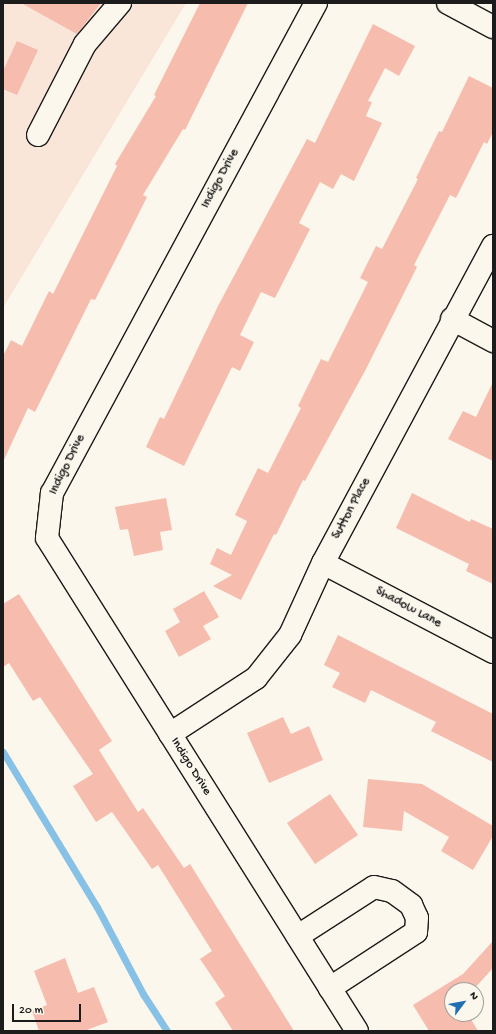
<!DOCTYPE html>
<html>
<head>
<meta charset="utf-8">
<style>
  body { margin:0 }
  #map { position:relative; width:496px; height:1034px; overflow:hidden; background:#fbf7ec; font-family:"Gochi Hand",sans-serif }
  div>[style] { position:absolute }
  [style*='--x'] { left:calc(var(--x)*1px); top:calc(var(--y)*1px); width:calc(var(--w)*1px); rotate:calc(var(--a)*1deg) }
  .built>* { inset:0; background:#fae5d9 }
  .stream>* { height:7px; margin:-3.5px; padding:0 3.5px; transform-origin:3.5px; border-radius:3.5px; background:#87c2e6 }
  .building>* { inset:0; background:#f6bcad }
  .roads { filter:drop-shadow(1px 0 #1c1c1c) drop-shadow(-1px 0 #1c1c1c) drop-shadow(0 1px #1c1c1c) drop-shadow(0 -1px #1c1c1c) }
  .minor>* { height:22px; margin:-11px; padding:0 11px; transform-origin:11px; border-radius:11px; background:#fbf7ec }
  span { translate:-50% -50%; white-space:nowrap; text-align:center; line-height:1.15; -webkit-text-stroke:3px #fbf7ec; paint-order:stroke }
  .street-label { font-size:13px; color:#1c1c1c }
  .frame { position:absolute; inset:0; border:4px solid #1c1c1c; pointer-events:none }
  .north { position:absolute; left:444px; top:982px; width:40px; height:40px; box-sizing:border-box; background:#fbf7ec; border:1px solid #a29f99; border-radius:50%; rotate:58deg; font-size:11px; font-weight:700; line-height:16px; text-align:center; color:#1c1c1c }
  .north::after { content:''; display:block; margin:auto; width:14px; height:18px; background:#1f6fb2; clip-path:polygon(50% 0,100% 100%,50% 72%,0 100%) }
  .scale { position:absolute; left:12px; top:1004px; width:69px; height:18px; box-sizing:border-box; border:2px solid #1c1c1c; border-top:0; padding-left:5px; font-size:12px; line-height:14px; white-space:nowrap; color:#1c1c1c; -webkit-text-stroke:3px #fbf7ec; paint-order:stroke }
</style>
</head>
<body>
<div id="map">
  <div class="built">
    <div style="clip-path:polygon(3px 3px,186px 3px,3px 308px)"></div>
  </div>
  <div class="stream">
    <div style="--x:3;--y:752;--w:181;--a:58.8"></div>
    <div style="--x:97;--y:907;--w:98;--a:62.1"></div>
    <div style="--x:143;--y:994;--w:44;--a:57"></div>
  </div>
  <div class="building">
    <div style="clip-path:polygon(21px 3px,101px 3px,77px 34px)"></div>
    <div style="clip-path:polygon(200px 3px,248px 3px,185px 130px,183px 129px,143px 195px,147px 197px,123px 245px,95px 300px,91px 299px,35px 412px,28px 408px,3px 462px,3px 356px,11px 340px,22px 346px,49px 291px,53px 294px,117px 166px,115px 164px,156px 96px,154px 95px)"></div>
    <div style="clip-path:polygon(373px 24px,415px 46px,399px 76px,385px 68px,368px 101px,372px 102px,366px 116px,382px 123px,354px 181px,341px 174px,333px 189px,320px 182px,299px 223px,310px 229px,275px 298px,261px 292px,240px 335px,254px 342px,240px 371px,232px 367px,184px 466px,146px 447px,160px 417px,164px 419px,218px 306px,307px 139px,315px 143px)"></div>
    <div style="clip-path:polygon(17px 41px,38px 50px,17px 95px,3px 89px,3px 71px)"></div>
    <div style="clip-path:polygon(469px 76px,493px 88px,493px 132px,487px 144px,484px 142px,456px 198px,450px 195px,414px 265px,417px 267px,366px 369px,305px 481px,303px 480px,276px 535px,274px 534px,241px 600px,213px 586px,232px 575px,210px 564px,217px 548px,231px 555px,247px 521px,235px 515px,258px 468px,268px 473px,301px 408px,298px 406px,321px 359px,328px 362px,368px 282px,360px 278px,376px 246px,382px 249px,418px 179px,416px 178px,439px 131px,442px 132px)"></div>
    <div style="clip-path:polygon(493px 382px,493px 461px,448px 439px,463px 411px,476px 417px)"></div>
    <div style="clip-path:polygon(412px 493px,470px 522px,471px 519px,493px 529px,493px 584px,466px 571px,469px 564px,396px 528px)"></div>
    <div style="clip-path:polygon(166px 498px,172px 530px,160px 532px,163px 550px,134px 556px,128px 529px,120px 530px,115px 507px)"></div>
    <div style="clip-path:polygon(204px 591px,219px 617px,203px 626px,211px 639px,179px 657px,165px 631px,180px 622px,173px 609px)"></div>
    <div style="clip-path:polygon(19px 594px,112px 741px,99px 750px,138px 812px,143px 808px,184px 868px,190px 864px,294px 1031px,233px 1031px,215px 1003px,225px 996px,200px 959px,212px 951px,158px 865px,152px 869px,112px 812px,96px 822px,73px 786px,93px 774px,40px 697px,33px 701px,9px 663px,3px 667px,3px 604px)"></div>
    <div style="clip-path:polygon(338px 635px,493px 714px,493px 762px,431px 731px,436px 722px,371px 690px,365px 703px,332px 687px,340px 673px,324px 665px)"></div>
    <div style="clip-path:polygon(283px 717px,291px 734px,309px 726px,323px 760px,269px 783px,247px 733px)"></div>
    <div style="clip-path:polygon(368px 779px,422px 784px,493px 826px,493px 836px,473px 870px,441px 851px,449px 837px,404px 811px,402px 831px,363px 827px)"></div>
    <div style="clip-path:polygon(330px 794px,358px 835px,315px 864px,287px 823px)"></div>
    <div style="clip-path:polygon(493px 941px,493px 968px,473px 990px,452px 990px,452px 1014px,468px 1014px,478px 1031px,429px 1031px,413px 1005px,463px 974px)"></div>
    <div style="clip-path:polygon(65px 958px,78px 993px,94px 987px,108px 1022px,84px 1031px,39px 1031px,32px 1011px,47px 1005px,34px 971px)"></div>
  </div>
  <div class="roads">
    <div class="minor">
      <div style="--x:316;--y:3;--w:557;--a:118.31"></div>
      <div style="--x:52;--y:493;--w:45;--a:96.3"></div>
      <div style="--x:47;--y:538;--w:582;--a:57.84"></div>
      <div style="--x:448;--y:3;--w:51;--a:28.1"></div>
      <div style="--x:38;--y:135;--w:102;--a:-62.7"></div>
      <div style="--x:85;--y:44;--w:54;--a:-49.5"></div>
      <div style="--x:452;--y:319;--w:47;--a:28.2"></div>
      <div style="--x:323;--y:563;--w:192;--a:27.6"></div>
      <div style="--x:170;--y:734;--w:103;--a:-33.1"></div>
      <div style="--x:256;--y:678;--w:55;--a:-51.7"></div>
      <div style="--x:290;--y:635;--w:79;--a:-65.4"></div>
      <div style="--x:323;--y:563;--w:360;--a:-61.8"></div>
      <div style="--x:298;--y:936;--w:90;--a:-32.8"></div>
      <div style="--x:374;--y:887;--w:18;--a:13"></div>
      <div style="--x:392;--y:891;--w:24;--a:36"></div>
      <div style="--x:411;--y:905;--w:14;--a:65"></div>
      <div style="--x:417;--y:918;--w:14;--a:94"></div>
      <div style="--x:416;--y:932;--w:103;--a:146.9"></div>
    </div>
  </div>
  <div class="street-label">
    <span style="left:221px;top:179px;rotate:-62deg">Indigo Drive</span>
    <span style="left:68px;top:465px;rotate:-64deg">Indigo Drive</span>
    <span style="left:352px;top:509px;rotate:-62deg">Sutton Place</span>
    <span style="left:408px;top:608px;rotate:28deg">Shadow Lane</span>
    <span style="left:190px;top:767px;rotate:58deg">Indigo Drive</span>
  </div>
  <div class="frame"></div>
  <div class="north">N</div>
  <div class="scale">20 m</div>
</div>
</body>
</html>
